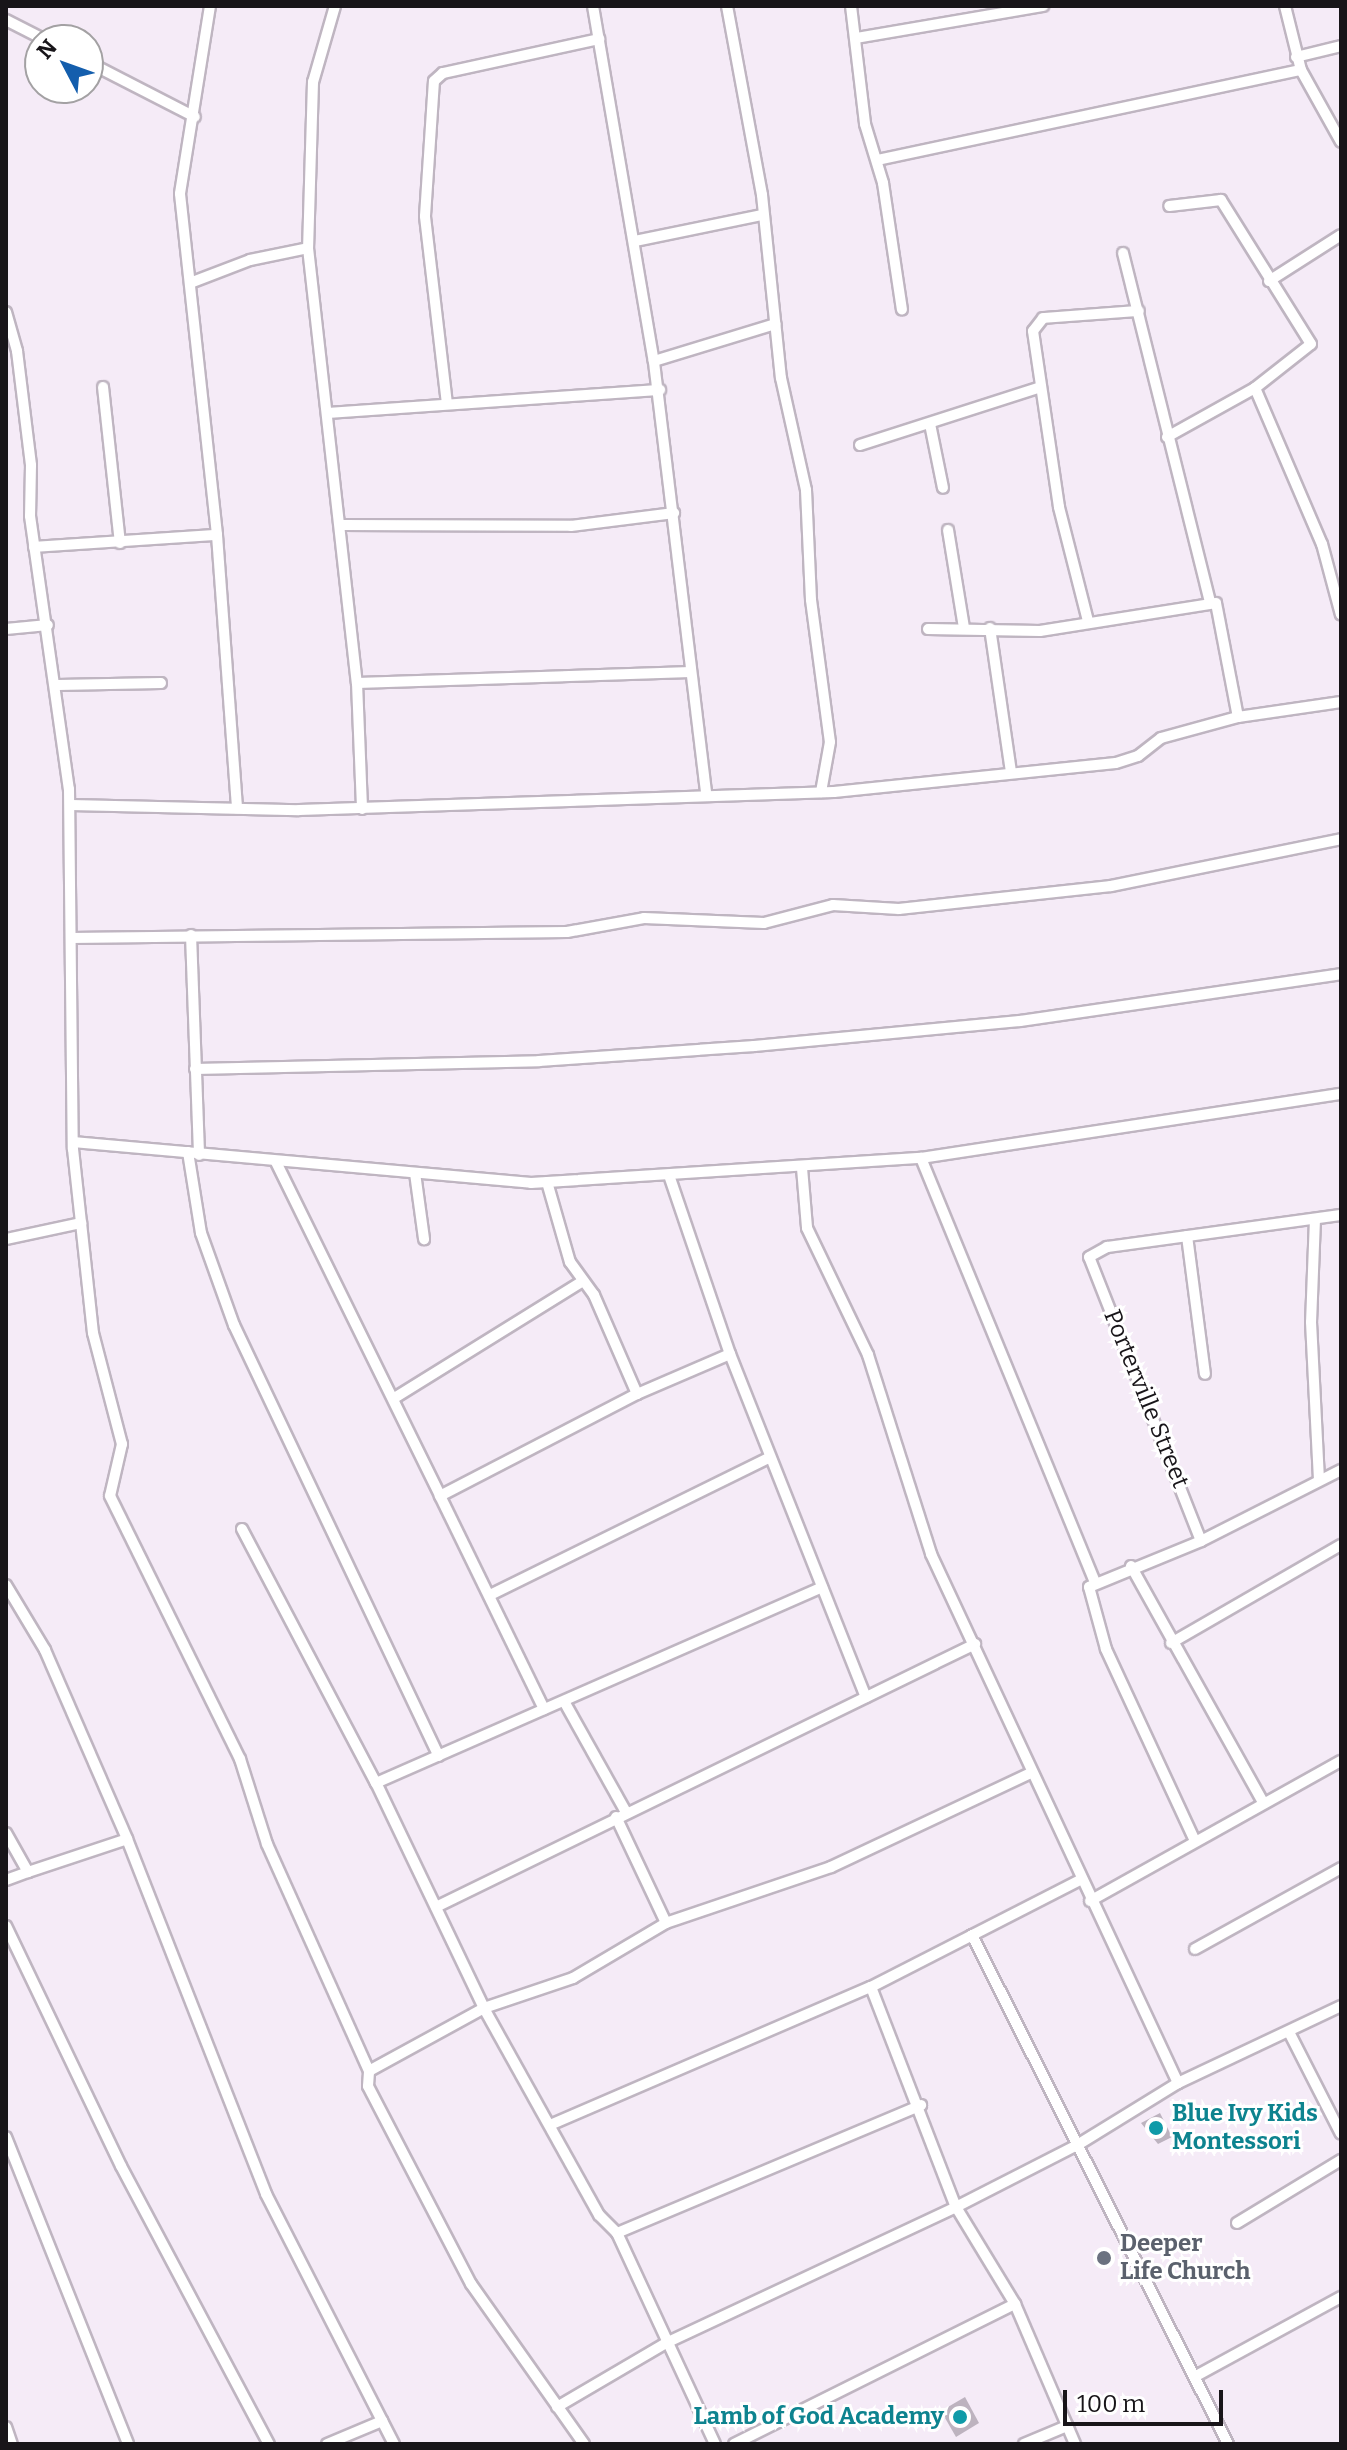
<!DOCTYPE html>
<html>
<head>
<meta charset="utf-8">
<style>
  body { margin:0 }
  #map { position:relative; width:1347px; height:2450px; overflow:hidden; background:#f5ebf7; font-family:Bitter,serif }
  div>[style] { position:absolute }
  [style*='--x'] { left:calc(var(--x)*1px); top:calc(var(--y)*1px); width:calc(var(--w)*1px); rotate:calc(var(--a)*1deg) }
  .building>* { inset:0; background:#bdb3bf }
  .roads { filter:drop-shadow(2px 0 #bfb5c1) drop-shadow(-2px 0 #bfb5c1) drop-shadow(0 2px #bfb5c1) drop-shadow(0 -2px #bfb5c1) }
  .minor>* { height:10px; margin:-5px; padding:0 5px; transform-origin:5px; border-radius:5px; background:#fff }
  .dots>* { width:22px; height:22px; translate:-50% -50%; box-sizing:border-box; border:4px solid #fff; border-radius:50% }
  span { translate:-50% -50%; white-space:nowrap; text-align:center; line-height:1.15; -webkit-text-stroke:6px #fff; paint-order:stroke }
  .street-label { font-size:24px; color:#181519 }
  .culture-label { font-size:24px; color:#0d838f; font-weight:700 }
  .left { translate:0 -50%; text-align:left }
  .right { translate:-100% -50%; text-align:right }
  .worship-label { font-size:24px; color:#5b616d; font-weight:700 }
  .frame { position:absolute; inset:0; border:8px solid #181519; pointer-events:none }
  .north { position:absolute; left:24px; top:24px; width:80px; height:80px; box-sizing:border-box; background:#fff; border:2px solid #a3a1a3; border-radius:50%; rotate:311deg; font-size:22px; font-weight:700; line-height:32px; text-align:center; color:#181519 }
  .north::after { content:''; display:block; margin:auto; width:28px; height:36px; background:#145ead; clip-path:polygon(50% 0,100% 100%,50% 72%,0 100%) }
  .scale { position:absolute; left:1063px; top:2390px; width:160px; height:36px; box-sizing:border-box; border:4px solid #181519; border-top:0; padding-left:10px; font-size:24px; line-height:28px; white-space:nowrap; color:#181519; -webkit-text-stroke:6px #fff; paint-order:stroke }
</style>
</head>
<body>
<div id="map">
  <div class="building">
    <div style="clip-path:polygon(1160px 2113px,1172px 2137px,1158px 2144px,1141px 2123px)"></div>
    <div style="clip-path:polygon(965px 2397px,979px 2423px,956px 2437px,941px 2411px)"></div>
  </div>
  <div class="roads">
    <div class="minor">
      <div style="--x:210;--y:6;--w:190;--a:99.1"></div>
      <div style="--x:180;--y:194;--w:343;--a:83.8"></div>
      <div style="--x:217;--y:535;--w:274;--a:85.8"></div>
      <div style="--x:335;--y:6;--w:79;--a:106.1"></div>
      <div style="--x:313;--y:82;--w:166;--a:91.7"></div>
      <div style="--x:308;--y:248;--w:438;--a:83.6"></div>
      <div style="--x:357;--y:683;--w:126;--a:87.7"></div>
      <div style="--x:593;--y:6;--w:360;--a:80.3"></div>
      <div style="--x:727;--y:6;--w:192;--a:79.5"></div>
      <div style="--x:762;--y:195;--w:184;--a:84.1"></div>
      <div style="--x:781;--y:378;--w:115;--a:77.4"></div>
      <div style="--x:806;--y:490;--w:110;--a:87.4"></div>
      <div style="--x:811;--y:600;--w:143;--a:82.4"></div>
      <div style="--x:830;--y:742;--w:51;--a:100.2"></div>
      <div style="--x:851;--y:6;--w:119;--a:83.2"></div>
      <div style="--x:865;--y:124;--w:62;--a:73"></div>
      <div style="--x:883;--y:183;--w:128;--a:81.5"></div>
      <div style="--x:1285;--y:6;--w:66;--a:76"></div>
      <div style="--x:1301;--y:70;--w:82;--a:60.9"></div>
      <div style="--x:6;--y:20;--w:44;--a:27.1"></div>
      <div style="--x:856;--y:38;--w:190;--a:-9.7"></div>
      <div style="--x:1296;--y:57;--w:46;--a:-13.7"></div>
      <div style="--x:88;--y:62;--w:120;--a:27.2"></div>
      <div style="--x:877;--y:160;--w:433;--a:-12"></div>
      <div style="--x:635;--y:241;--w:130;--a:-11.6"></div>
      <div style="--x:1123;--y:253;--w:359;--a:76"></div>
      <div style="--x:1269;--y:281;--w:85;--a:-32.6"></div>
      <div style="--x:190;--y:283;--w:64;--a:-21"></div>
      <div style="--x:250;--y:260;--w:59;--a:-11.7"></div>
      <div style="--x:6;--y:312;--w:41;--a:74.2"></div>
      <div style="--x:17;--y:351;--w:115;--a:83"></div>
      <div style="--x:31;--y:465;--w:51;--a:91.1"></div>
      <div style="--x:30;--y:516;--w:276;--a:81.9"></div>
      <div style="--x:69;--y:789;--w:360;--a:89.4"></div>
      <div style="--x:73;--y:1149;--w:185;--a:83.8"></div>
      <div style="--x:93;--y:1333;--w:115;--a:75.4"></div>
      <div style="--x:122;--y:1444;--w:53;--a:103"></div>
      <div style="--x:110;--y:1496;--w:293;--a:63.7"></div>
      <div style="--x:240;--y:1759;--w:89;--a:72.4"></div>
      <div style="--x:267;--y:1844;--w:249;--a:65.8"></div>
      <div style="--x:103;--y:387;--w:157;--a:83.8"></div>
      <div style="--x:1255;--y:388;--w:170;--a:66.8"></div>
      <div style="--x:1322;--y:544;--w:73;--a:75"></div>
      <div style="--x:447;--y:404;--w:189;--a:-96.7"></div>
      <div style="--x:425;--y:216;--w:135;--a:-86.2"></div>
      <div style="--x:434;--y:81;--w:12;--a:-42"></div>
      <div style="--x:443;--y:73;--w:160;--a:-12.3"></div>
      <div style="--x:329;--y:413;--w:332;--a:-4"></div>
      <div style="--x:930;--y:424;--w:65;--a:78.5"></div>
      <div style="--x:1167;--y:437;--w:101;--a:-29.1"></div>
      <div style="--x:1255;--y:388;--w:71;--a:-38.2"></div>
      <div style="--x:1311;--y:344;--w:170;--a:-122"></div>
      <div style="--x:1221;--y:200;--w:52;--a:173.4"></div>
      <div style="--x:860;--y:445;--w:190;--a:-17.8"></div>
      <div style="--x:341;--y:525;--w:230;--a:0.2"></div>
      <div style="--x:571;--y:526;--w:104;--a:-7.2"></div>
      <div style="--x:948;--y:530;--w:99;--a:80.7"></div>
      <div style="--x:34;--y:547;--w:183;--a:-3.8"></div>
      <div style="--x:1088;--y:621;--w:118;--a:-104.3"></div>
      <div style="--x:1059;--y:507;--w:178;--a:-98.4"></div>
      <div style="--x:1033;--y:331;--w:16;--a:-52"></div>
      <div style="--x:1043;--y:318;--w:96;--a:-4.2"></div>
      <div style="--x:990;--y:628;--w:146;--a:81.7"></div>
      <div style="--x:6;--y:629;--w:42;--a:-5.4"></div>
      <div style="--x:928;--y:629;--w:112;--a:1"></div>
      <div style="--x:1040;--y:631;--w:178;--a:-9"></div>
      <div style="--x:1216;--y:603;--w:116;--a:79.1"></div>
      <div style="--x:357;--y:683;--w:334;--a:-1.9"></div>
      <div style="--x:58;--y:685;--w:103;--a:-1.1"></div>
      <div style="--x:706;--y:792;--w:434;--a:-96.9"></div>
      <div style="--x:654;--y:361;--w:127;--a:-17"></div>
      <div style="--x:71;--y:805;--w:228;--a:1.3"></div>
      <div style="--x:299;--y:810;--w:535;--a:-1.93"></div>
      <div style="--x:834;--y:792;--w:283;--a:-5.9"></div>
      <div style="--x:1116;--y:763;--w:23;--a:-18"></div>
      <div style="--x:1138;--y:756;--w:29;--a:-38"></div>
      <div style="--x:1161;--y:738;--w:80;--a:-15.3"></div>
      <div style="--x:1238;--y:717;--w:104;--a:-8.3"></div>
      <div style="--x:191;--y:935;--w:220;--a:87.9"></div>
      <div style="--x:71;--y:938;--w:496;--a:-0.7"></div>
      <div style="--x:567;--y:932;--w:78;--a:-10.3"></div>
      <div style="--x:644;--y:918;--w:120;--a:2.4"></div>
      <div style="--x:764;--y:923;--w:71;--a:-14.6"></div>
      <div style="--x:833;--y:905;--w:66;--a:3.5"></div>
      <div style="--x:899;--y:909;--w:213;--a:-6.2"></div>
      <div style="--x:1111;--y:886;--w:235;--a:-11.5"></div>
      <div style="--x:195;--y:1069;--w:344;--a:-1.3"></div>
      <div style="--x:539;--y:1061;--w:216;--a:-4"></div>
      <div style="--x:754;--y:1046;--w:267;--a:-5.4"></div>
      <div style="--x:1020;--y:1021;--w:324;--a:-8.3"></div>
      <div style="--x:73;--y:1142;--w:460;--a:5.1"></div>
      <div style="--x:531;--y:1183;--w:391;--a:-3.7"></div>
      <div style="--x:921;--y:1158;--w:425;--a:-8.7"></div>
      <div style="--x:188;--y:1152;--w:82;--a:80.9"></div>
      <div style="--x:201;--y:1233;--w:98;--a:70.3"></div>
      <div style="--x:234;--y:1325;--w:477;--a:64.6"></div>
      <div style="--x:921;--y:1158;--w:456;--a:67.7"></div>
      <div style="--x:276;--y:1162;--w:372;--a:63.8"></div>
      <div style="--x:802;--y:1168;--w:60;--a:85.2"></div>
      <div style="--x:807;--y:1228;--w:141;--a:64.3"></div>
      <div style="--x:868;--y:1355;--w:209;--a:72.4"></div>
      <div style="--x:931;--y:1554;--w:584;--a:64.97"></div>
      <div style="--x:415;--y:1173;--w:67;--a:82.2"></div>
      <div style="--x:669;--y:1175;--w:189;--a:71.2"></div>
      <div style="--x:730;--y:1354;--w:369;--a:68.4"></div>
      <div style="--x:547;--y:1182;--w:83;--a:74"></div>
      <div style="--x:570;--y:1262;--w:41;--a:54"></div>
      <div style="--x:594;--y:1295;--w:108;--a:66.5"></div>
      <div style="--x:1315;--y:1219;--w:103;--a:92.2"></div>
      <div style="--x:1311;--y:1322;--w:158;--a:87.1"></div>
      <div style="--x:1187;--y:1236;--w:139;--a:82.6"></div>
      <div style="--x:6;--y:1239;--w:77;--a:-12"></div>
      <div style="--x:396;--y:1397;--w:220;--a:-31.8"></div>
      <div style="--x:242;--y:1529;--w:287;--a:62.2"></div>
      <div style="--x:1201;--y:1541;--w:305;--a:-111.5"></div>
      <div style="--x:1089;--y:1257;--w:21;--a:-29"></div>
      <div style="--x:1107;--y:1247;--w:236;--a:-7.8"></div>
      <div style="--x:1131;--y:1566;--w:268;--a:60.8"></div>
      <div style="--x:6;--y:1585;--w:76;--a:59"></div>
      <div style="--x:45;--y:1650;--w:206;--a:66.5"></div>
      <div style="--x:127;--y:1839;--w:381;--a:68.6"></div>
      <div style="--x:266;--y:2194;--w:281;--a:62.9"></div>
      <div style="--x:490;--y:1595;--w:311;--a:-26.2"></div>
      <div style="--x:1171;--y:1643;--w:196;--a:-30"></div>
      <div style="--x:565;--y:1703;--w:125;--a:60.8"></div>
      <div style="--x:544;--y:1709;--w:237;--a:-116"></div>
      <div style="--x:440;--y:1496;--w:222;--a:-27.4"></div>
      <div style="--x:637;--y:1394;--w:101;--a:-23.3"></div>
      <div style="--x:616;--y:1817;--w:117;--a:64.7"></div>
      <div style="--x:6;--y:1833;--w:45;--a:60.6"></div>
      <div style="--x:28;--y:1872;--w:104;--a:-18.4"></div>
      <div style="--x:1195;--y:1841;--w:212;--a:-114.9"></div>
      <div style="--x:1106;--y:1649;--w:64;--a:-105.3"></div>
      <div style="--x:1089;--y:1587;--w:121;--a:-22.3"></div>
      <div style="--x:1201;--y:1541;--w:157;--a:-26.9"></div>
      <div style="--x:6;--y:1880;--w:23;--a:-20"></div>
      <div style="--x:1090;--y:1901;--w:287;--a:-29.2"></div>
      <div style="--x:436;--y:1907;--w:600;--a:-26.01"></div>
      <div style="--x:6;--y:1926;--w:266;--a:64.4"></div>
      <div style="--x:121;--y:2166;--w:315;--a:62"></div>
      <div style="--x:972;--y:1935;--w:570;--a:63.3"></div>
      <div style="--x:1195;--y:1949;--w:167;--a:-29"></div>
      <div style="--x:871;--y:1987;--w:236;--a:68.9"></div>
      <div style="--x:956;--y:2207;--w:114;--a:58.7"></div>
      <div style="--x:1015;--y:2304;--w:152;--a:66.8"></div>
      <div style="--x:1289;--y:2032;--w:114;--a:63"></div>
      <div style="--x:550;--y:2125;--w:349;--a:-23.3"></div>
      <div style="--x:871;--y:1987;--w:235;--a:-27.1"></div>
      <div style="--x:6;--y:2137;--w:330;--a:68.3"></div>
      <div style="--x:1237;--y:2223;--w:122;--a:-31.2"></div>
      <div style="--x:617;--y:2233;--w:330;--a:-22.8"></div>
      <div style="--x:1196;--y:2376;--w:165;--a:-28.6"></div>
      <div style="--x:557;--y:2407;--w:126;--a:-30.4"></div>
      <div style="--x:666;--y:2343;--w:320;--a:-25.1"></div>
      <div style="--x:956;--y:2207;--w:138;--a:-27.1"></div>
      <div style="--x:1079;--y:2144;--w:116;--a:-31.6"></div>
      <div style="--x:1178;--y:2083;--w:180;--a:-25.3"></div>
      <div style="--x:6;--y:2427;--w:18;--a:71"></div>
      <div style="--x:327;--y:2444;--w:60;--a:-22.7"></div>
      <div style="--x:584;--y:2444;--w:196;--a:-125.2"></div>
      <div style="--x:471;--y:2284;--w:223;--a:-117.5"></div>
      <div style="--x:368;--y:2086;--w:15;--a:-86"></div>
      <div style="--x:369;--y:2071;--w:131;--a:-28.7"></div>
      <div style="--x:484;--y:2008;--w:94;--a:-18.6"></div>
      <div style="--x:573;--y:1978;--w:108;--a:-30.6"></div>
      <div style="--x:666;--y:1923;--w:174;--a:-18.7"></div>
      <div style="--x:831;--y:1867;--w:221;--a:-25.2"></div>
      <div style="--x:715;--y:2444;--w:233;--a:-114.9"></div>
      <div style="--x:617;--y:2233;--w:25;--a:-135"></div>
      <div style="--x:599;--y:2215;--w:237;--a:-119.1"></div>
      <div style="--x:484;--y:2008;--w:250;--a:-115.6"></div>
      <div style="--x:376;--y:1783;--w:487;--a:-23.7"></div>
      <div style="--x:734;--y:2444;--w:314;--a:-26.5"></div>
      <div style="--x:1024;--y:2444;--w:47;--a:-22.7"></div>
    </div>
  </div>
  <div class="dots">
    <div style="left:1156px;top:2128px;background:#0f9aa8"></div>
    <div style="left:1104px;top:2258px;background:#6b7280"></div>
    <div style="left:960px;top:2417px;background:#0f9aa8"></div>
  </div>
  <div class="street-label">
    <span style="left:1146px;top:1399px;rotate:68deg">Porterville Street</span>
  </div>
  <div class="culture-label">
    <span class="left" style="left:1172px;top:2128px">Blue Ivy Kids<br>Montessori</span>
    <span class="right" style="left:944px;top:2417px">Lamb of God Academy</span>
  </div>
  <div class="worship-label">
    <span class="left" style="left:1120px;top:2258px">Deeper<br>Life Church</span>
  </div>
  <div class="frame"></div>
  <div class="north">N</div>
  <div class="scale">100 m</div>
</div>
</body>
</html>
